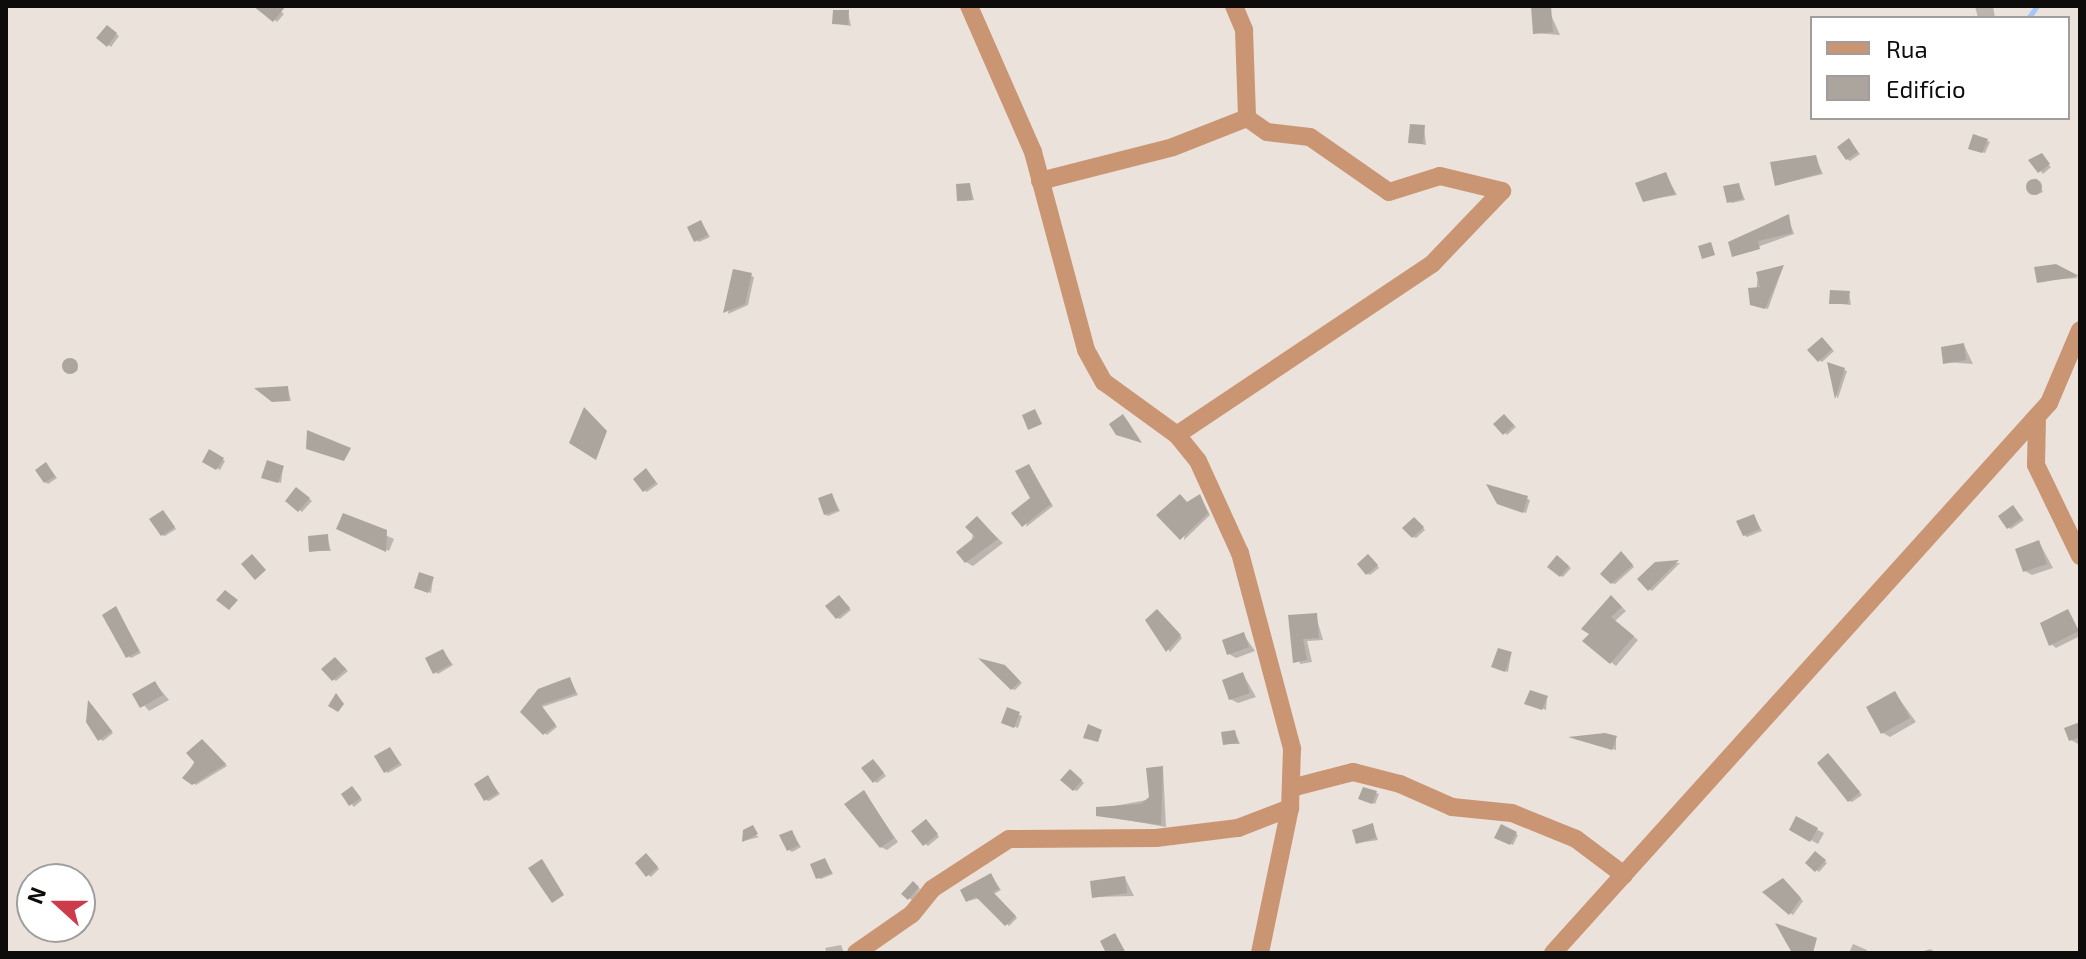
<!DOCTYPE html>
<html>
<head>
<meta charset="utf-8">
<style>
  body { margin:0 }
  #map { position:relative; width:2086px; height:959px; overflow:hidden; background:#eae2db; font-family:"Exo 2",sans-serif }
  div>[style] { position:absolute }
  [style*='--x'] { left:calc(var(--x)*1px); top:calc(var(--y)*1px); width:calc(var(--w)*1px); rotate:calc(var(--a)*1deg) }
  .shadow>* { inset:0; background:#0003 }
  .stream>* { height:5px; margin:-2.5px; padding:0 2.5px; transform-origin:2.5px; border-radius:2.5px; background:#a6c7f2 }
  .building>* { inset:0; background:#aca59e }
  .round { border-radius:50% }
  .minor>* { height:18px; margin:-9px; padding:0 9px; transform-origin:9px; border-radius:9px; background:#ca9573 }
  span { translate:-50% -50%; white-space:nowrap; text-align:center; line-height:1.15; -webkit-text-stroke:6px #fff; paint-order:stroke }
  .frame { position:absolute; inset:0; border:8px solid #0e0c0a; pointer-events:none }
  .legend { position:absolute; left:1810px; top:16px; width:260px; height:104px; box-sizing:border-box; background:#fff; border:2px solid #9f9e9d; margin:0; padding:10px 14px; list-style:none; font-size:24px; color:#0e0c0a }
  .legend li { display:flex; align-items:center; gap:16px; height:40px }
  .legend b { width:40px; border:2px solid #9f9e9d }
  .north { position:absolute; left:16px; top:863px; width:80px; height:80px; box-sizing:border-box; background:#fff; border:2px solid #9f9e9d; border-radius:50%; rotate:291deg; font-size:22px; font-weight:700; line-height:32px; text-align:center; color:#0e0c0a }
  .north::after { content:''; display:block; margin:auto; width:28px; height:36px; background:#cc3c4b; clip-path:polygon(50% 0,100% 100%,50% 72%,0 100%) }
</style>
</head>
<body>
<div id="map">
  <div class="shadow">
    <div style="clip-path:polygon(261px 6px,274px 6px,284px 14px,277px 22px)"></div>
    <div style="clip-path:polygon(1975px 6px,1993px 6px,1995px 18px,1978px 18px)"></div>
    <div style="clip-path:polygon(848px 12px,851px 26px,834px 23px)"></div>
    <div style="clip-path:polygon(1551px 15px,1560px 35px,1535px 33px)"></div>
    <div style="clip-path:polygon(110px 29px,119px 36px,111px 47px,99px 38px)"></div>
    <div style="clip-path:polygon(1424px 127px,1426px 145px,1410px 142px)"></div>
    <div style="clip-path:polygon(1975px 136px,1990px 142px,1985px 153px,1974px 150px)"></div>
    <div style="clip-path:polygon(1849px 141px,1860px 154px,1850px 161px,1847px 159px)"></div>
    <div style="clip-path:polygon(2036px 156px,2051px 167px,2043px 174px,2031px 160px)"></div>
    <div style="clip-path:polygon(1815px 157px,1823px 174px,1777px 185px)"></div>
    <div style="clip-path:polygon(1666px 175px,1677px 195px,1645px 200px)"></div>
    <div style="clip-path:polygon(2036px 178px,2043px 192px,2036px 195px,2029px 187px)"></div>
    <div style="clip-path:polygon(970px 185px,974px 200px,962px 201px,959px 200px)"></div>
    <div style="clip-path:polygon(1739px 185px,1745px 200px,1732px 203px,1729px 201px)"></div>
    <div style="clip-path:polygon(1788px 217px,1794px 234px,1734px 255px)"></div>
    <div style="clip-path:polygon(701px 222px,710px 237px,699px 242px,696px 240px)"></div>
    <div style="clip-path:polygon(2055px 266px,2078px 278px,2038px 281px)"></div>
    <div style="clip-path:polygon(1783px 267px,1768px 309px,1755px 305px,1758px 273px)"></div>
    <div style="clip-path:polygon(735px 271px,754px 277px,748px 305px,728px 314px)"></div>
    <div style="clip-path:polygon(1849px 293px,1851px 305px,1831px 303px)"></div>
    <div style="clip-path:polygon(1825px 341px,1834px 351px,1822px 362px,1819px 360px)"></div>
    <div style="clip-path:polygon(1964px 345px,1973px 364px,1945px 362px)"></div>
    <div style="clip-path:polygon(72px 361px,78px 370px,72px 373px,65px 364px)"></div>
    <div style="clip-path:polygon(1830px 365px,1847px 371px,1838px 398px,1837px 398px)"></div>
    <div style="clip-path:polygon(288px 388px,291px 401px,273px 400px)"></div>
    <div style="clip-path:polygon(1507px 418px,1516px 427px,1507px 435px,1505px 433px)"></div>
    <div style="clip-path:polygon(210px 452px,225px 461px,220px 470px,204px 461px)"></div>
    <div style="clip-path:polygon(46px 464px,57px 478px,48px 484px,45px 482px)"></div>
    <div style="clip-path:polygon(1029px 466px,1053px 506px,1026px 527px,1032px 499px)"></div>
    <div style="clip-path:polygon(283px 467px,281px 483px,267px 478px)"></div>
    <div style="clip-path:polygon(647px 471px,658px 484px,647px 492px,644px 490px)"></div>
    <div style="clip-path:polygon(1489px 487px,1530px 500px,1526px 513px,1502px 505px)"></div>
    <div style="clip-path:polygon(300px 491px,312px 501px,302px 512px,288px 501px)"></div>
    <div style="clip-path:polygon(832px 495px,840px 511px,828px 516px,825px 514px)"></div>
    <div style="clip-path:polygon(1200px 496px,1210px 515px,1184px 540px,1188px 504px)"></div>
    <div style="clip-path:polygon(2013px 507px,2024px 520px,2011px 529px,2009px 528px)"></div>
    <div style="clip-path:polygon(163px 512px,176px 529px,165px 536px,162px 535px)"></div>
    <div style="clip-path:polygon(344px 516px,394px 539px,389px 551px,339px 529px)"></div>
    <div style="clip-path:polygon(1754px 516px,1762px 531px,1747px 537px,1744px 535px)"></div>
    <div style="clip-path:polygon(977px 519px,1003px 543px,973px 566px,966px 562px)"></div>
    <div style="clip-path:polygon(1417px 521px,1425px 530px,1416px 538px,1413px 537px)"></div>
    <div style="clip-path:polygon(327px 536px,331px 551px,311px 551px)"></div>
    <div style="clip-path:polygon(2039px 542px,2053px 568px,2032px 575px,2025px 571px)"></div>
    <div style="clip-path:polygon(1622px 553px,1634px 567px,1615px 584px,1612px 583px)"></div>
    <div style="clip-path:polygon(1372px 558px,1379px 568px,1370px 575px,1367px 573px)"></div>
    <div style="clip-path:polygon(1560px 560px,1571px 568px,1563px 577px,1561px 576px)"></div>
    <div style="clip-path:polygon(1680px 563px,1652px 591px,1649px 589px,1656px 564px)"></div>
    <div style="clip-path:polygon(433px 579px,431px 593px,419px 588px)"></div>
    <div style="clip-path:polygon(842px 599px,851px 610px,840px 619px,837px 618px)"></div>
    <div style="clip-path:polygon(1616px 601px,1626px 611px,1615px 621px,1638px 640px,1616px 666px,1585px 641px)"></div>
    <div style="clip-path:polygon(116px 608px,141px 653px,131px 658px,128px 656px)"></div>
    <div style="clip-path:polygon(2068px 612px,2080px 636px,2056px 648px,2051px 644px)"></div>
    <div style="clip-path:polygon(1160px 613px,1182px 638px,1170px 652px,1147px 620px)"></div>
    <div style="clip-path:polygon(1316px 616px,1323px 640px,1307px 641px,1312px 662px,1300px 664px,1291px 617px)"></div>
    <div style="clip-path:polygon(1243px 634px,1255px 651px,1236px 658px,1229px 654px)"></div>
    <div style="clip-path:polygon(443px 651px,453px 665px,438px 674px,435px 672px)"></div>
    <div style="clip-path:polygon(1511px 654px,1508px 672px,1497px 668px)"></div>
    <div style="clip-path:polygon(336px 659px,348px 671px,336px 681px,333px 679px)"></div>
    <div style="clip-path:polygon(1008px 669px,1022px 683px,1015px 690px,1012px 689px)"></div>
    <div style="clip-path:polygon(1243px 674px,1256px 697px,1238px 703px,1230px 699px)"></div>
    <div style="clip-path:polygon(570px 679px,578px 695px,542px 707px,557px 727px,547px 735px,523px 712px)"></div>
    <div style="clip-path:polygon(155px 683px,169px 700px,149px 711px,135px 694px)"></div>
    <div style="clip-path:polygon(1895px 693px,1916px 722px,1890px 737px,1883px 733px)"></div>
    <div style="clip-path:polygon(1547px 698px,1546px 710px,1529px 704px)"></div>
    <div style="clip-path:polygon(91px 704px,113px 733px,103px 741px,100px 739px)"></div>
    <div style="clip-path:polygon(1008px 710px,1022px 716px,1018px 728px,1003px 722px)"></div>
    <div style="clip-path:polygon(2080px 724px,2080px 743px,2078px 744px,2071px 740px)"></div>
    <div style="clip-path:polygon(1235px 732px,1240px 744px,1225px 744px)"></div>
    <div style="clip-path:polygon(1616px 738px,1616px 750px,1575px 739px)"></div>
    <div style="clip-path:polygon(205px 743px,227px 766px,196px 785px,185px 778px)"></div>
    <div style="clip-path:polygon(390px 749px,402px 765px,388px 773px,385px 771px)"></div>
    <div style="clip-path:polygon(1832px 758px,1862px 795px,1852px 802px,1849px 801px)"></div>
    <div style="clip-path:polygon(876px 763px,886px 776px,877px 783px,874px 781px)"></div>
    <div style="clip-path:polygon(1163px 768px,1166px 827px,1098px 815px,1098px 809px,1152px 799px)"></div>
    <div style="clip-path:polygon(1073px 773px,1084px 783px,1077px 791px,1074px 790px)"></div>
    <div style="clip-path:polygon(488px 778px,500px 794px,489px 801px,486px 800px)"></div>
    <div style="clip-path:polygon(1364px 789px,1379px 794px,1375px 804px,1364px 800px)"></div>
    <div style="clip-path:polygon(355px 790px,362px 800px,354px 807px,343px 795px)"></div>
    <div style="clip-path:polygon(864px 792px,898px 842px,887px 850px,881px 847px)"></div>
    <div style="clip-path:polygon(1796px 819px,1824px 833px,1818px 844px,1791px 829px)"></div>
    <div style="clip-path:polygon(929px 823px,939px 837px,928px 846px,925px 844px)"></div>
    <div style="clip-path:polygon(1373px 826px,1378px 840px,1358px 843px)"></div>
    <div style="clip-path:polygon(1502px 827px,1518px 835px,1513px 845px,1497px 837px)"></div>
    <div style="clip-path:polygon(747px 830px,759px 837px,744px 841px)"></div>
    <div style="clip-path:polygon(791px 832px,801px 847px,792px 852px,789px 850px)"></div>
    <div style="clip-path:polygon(1818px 855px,1827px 863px,1819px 872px,1808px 863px)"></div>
    <div style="clip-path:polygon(649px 857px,659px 869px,651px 877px,648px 875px)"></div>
    <div style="clip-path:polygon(825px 860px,833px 874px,821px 879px,818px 878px)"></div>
    <div style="clip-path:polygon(991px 875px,1001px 890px,994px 894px,1017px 918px,1009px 926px,980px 898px,968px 901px)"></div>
    <div style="clip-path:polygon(1125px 878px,1134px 896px,1094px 897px)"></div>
    <div style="clip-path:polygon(1786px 882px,1803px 901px,1793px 915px,1790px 913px)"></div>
    <div style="clip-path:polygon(916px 885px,920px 889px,912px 900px,909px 898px)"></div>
    <div style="clip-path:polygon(80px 922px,84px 925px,75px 936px,64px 927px)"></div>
    <div style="clip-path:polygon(1853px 944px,1867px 950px,1866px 953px,1849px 953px)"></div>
    <div style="clip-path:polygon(841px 945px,844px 953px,827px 953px,825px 948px)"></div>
    <div style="clip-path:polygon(1930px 949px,1937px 953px,1917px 953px)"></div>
  </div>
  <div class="stream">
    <div style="--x:2028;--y:18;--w:15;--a:-53"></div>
  </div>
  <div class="building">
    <div style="clip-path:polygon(253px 6px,286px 6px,273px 22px)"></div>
    <div style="clip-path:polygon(1531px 6px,1551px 6px,1553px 32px,1533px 34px)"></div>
    <div style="clip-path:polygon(833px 10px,849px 10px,848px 25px,832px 24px)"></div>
    <div style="clip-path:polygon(107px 25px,117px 33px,107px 47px,96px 38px)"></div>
    <div style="clip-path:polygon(1410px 124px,1425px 125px,1423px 144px,1408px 143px)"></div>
    <div style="clip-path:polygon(1973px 134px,1988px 139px,1982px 153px,1968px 149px)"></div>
    <div style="clip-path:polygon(1849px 138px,1858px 152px,1846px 160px,1837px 147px)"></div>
    <div style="clip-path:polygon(2042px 153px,2050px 164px,2038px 173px,2028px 160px)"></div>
    <div style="clip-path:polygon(1816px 155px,1821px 173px,1775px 186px,1770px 162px)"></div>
    <div style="clip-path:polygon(1666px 172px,1675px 194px,1643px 202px,1635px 183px)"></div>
    <div class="round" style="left:2026px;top:179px;width:16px;height:16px"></div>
    <div style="clip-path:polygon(970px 183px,972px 200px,957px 201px,956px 184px)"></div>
    <div style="clip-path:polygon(1739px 183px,1743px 199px,1727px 203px,1723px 186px)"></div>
    <div style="clip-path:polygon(1789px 214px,1792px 233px,1758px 241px,1760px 249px,1732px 257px,1728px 242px)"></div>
    <div style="clip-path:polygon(701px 220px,708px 235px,694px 242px,687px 227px)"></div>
    <div style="clip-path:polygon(1711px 242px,1715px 255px,1702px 259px,1698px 246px)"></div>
    <div style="clip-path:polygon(2056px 264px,2079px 276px,2037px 283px,2034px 267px)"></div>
    <div style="clip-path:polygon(1784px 265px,1765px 309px,1750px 305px,1748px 288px,1760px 287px,1756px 272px)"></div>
    <div style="clip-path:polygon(733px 269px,752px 273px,745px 304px,723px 313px)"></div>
    <div style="clip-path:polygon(1830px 290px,1850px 291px,1848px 304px,1829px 304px)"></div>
    <div style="clip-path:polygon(1822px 337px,1832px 349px,1818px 362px,1807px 350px)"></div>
    <div style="clip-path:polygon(1964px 343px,1966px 360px,1943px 364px,1941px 347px)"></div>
    <div class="round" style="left:62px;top:358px;width:16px;height:16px"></div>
    <div style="clip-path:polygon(1827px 362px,1845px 368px,1835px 399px)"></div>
    <div style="clip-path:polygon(288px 386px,289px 401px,272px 402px,254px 388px)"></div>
    <div style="clip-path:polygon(584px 407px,607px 431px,596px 460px,569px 443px)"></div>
    <div style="clip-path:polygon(1035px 409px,1042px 424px,1028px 430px,1022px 415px)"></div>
    <div style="clip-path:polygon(1123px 414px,1142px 443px,1116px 435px,1109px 424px)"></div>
    <div style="clip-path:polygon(1504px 414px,1514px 425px,1503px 435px,1493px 424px)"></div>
    <div style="clip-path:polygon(307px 430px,351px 448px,344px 461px,306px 449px)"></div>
    <div style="clip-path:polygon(209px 449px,224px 458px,216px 470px,202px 462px)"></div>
    <div style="clip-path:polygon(267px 460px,284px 466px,278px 483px,261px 478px)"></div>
    <div style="clip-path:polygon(46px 462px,55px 476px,44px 483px,35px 470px)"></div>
    <div style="clip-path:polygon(1029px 464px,1051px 504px,1022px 527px,1011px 513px,1030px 498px,1015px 471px)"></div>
    <div style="clip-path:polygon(646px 468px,656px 482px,643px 492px,633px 479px)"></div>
    <div style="clip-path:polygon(1486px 484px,1528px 496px,1523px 513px,1497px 504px)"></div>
    <div style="clip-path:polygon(296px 487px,310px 498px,298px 512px,285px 501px)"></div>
    <div style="clip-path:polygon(832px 493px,838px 510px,824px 515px,818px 498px)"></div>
    <div style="clip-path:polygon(1180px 494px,1187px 502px,1200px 494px,1208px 513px,1180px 540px,1156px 515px)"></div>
    <div style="clip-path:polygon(2013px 505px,2022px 518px,2007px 529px,1998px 516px)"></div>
    <div style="clip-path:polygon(163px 510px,175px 527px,161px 536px,149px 519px)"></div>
    <div style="clip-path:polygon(343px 513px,387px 530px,386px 552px,336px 529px)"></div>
    <div style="clip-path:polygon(1754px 514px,1760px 529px,1743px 536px,1736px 521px)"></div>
    <div style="clip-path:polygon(977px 516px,998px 539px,965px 563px,956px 552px,975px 537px,965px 527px)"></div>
    <div style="clip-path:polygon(1414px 517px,1424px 527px,1412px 538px,1402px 528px)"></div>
    <div style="clip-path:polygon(328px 534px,329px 550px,309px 552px,308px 536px)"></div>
    <div style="clip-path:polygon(2039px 540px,2047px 564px,2023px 572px,2015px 549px)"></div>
    <div style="clip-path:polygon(1621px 551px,1633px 565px,1611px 584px,1600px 574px)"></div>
    <div style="clip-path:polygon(252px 554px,266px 570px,255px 580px,241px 564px)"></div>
    <div style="clip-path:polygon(1368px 554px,1378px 565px,1366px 575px,1357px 564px)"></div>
    <div style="clip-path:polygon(1557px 555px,1569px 566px,1560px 577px,1547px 567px)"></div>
    <div style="clip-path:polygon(1679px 560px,1648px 591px,1637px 579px,1655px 562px)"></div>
    <div style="clip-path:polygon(419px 572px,434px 577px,428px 593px,414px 588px)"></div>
    <div style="clip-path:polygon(225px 590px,238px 600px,229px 610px,216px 600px)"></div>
    <div style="clip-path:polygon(839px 595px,850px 608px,836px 619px,825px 606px)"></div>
    <div style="clip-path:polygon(1611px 595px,1622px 607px,1611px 617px,1634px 636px,1610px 664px,1582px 641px,1589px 634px,1581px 629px)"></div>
    <div style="clip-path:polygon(116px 606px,139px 651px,126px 658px,102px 615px)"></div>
    <div style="clip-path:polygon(1157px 609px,1181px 635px,1166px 652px,1145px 620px)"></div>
    <div style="clip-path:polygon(2068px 609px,2079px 631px,2049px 646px,2040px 623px)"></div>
    <div style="clip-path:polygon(1317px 613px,1319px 638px,1303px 639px,1307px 660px,1293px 663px,1288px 615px)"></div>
    <div style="clip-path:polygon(1244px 632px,1249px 647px,1227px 655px,1222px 640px)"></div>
    <div style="clip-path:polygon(1498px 648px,1512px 652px,1505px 672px,1491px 667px)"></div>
    <div style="clip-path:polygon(443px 649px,451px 664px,433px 674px,425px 658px)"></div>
    <div style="clip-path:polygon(335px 657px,346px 669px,332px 681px,321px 669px)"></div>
    <div style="clip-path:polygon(978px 658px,1005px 665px,1020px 681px,1011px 690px)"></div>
    <div style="clip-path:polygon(1243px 672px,1250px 693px,1229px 700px,1222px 680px)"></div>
    <div style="clip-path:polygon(570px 677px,576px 693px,541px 705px,556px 725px,543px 735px,520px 712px,538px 689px)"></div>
    <div style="clip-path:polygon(155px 681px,163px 695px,140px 708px,132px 694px)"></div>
    <div style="clip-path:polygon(1530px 690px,1548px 696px,1542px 710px,1524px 704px)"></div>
    <div style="clip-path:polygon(1895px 691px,1910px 718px,1881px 734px,1866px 707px)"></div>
    <div style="clip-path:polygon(336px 693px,344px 704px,338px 712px,328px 706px)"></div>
    <div style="clip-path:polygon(88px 700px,112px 731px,98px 741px,86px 722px)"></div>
    <div style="clip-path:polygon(1007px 707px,1020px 712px,1014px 728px,1001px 723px)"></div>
    <div style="clip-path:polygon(2080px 722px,2080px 737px,2069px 741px,2064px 728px)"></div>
    <div style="clip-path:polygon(1088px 724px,1102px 730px,1098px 742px,1083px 738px)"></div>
    <div style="clip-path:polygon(1235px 730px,1238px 743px,1223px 745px,1221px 732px)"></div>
    <div style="clip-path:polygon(1605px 733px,1617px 736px,1612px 750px,1568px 737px)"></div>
    <div style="clip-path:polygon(202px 739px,226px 764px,192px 785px,182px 778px,195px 763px,186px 753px)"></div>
    <div style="clip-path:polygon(390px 747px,400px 763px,384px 773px,374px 756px)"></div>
    <div style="clip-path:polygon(1828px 753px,1860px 792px,1848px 802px,1817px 763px)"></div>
    <div style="clip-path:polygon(873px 759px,884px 773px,873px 783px,861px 768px)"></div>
    <div style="clip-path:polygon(1163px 766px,1161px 825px,1096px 816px,1096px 807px,1141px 804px,1149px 797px,1146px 768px)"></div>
    <div style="clip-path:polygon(1070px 769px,1082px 780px,1073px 791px,1060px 780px)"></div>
    <div style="clip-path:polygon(488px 775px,498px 793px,484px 801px,474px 784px)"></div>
    <div style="clip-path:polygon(352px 786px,361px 798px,349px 806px,341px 794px)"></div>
    <div style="clip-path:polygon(1363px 787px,1377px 791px,1372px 804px,1358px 799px)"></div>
    <div style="clip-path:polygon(864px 790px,894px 838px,880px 848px,844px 804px)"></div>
    <div style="clip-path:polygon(1796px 816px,1818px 828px,1810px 842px,1789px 830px)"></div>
    <div style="clip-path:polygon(926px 819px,938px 834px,923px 846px,911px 831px)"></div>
    <div style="clip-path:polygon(1373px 823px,1376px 838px,1356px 844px,1352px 830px)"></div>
    <div style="clip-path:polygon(1501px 824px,1517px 832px,1510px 845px,1494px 838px)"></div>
    <div style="clip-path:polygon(753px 825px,758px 834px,742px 842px,743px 830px)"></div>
    <div style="clip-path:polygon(792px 830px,799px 845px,787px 851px,779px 835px)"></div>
    <div style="clip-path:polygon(1815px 851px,1826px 860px,1815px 872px,1805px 863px)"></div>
    <div style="clip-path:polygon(646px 853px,658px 867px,646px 877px,635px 863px)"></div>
    <div style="clip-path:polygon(825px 858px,832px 873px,816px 879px,810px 864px)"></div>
    <div style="clip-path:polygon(542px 859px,564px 895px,552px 903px,528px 868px)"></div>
    <div style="clip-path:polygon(991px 873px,999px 889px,993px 892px,1016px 916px,1005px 926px,976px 897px,966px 902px,960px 890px)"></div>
    <div style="clip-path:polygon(1125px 876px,1127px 893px,1092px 898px,1090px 881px)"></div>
    <div style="clip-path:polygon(1783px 878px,1801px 898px,1789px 915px,1762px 892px)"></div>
    <div style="clip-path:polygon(913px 881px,919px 887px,908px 900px,901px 894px)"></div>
    <div style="clip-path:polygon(1775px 923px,1817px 938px,1813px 953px,1792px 953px)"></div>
    <div style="clip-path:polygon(1115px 933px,1126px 953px,1106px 953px,1100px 941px)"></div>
  </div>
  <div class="minor">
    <div style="--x:969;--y:6;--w:159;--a:66.3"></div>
    <div style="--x:1033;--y:152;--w:205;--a:75"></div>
    <div style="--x:1086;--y:350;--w:37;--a:61"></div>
    <div style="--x:1104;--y:382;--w:90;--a:36"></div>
    <div style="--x:1177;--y:435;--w:33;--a:51"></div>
    <div style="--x:1198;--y:461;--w:101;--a:65.5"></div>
    <div style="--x:1240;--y:553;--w:203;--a:75.1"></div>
    <div style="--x:1292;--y:749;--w:59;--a:91.9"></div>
    <div style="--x:1290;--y:808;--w:148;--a:101.7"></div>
    <div style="--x:1234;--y:6;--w:26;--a:67"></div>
    <div style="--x:1244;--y:30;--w:88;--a:88"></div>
    <div style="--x:1040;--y:181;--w:137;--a:-14.3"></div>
    <div style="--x:1173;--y:147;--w:79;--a:-21.4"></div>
    <div style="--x:1247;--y:118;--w:24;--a:35"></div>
    <div style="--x:1267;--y:132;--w:43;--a:6.6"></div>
    <div style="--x:1310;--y:137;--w:96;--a:34.8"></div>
    <div style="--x:1389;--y:192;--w:53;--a:-17.4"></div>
    <div style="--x:1440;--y:176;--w:64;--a:13.6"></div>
    <div style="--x:1502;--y:191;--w:101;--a:133.8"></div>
    <div style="--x:1432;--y:264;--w:307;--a:146.2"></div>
    <div style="--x:2037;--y:417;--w:48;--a:91.2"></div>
    <div style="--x:2036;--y:465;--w:101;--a:64.2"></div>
    <div style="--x:1291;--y:788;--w:64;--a:-14.5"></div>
    <div style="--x:1353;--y:772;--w:49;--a:14.3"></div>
    <div style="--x:1400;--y:784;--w:57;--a:23.9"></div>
    <div style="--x:1452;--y:807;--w:60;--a:5.7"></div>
    <div style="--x:1512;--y:813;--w:69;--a:22.1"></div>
    <div style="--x:1576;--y:839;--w:60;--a:36.9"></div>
    <div style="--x:856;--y:953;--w:68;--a:-34.9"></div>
    <div style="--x:912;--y:914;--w:32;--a:-51"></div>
    <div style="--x:932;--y:889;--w:92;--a:-33"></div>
    <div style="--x:1009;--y:839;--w:147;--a:-0.4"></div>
    <div style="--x:1156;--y:838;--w:83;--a:-7"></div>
    <div style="--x:1238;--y:828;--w:56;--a:-21"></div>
    <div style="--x:1553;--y:953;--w:741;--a:-47.96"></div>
    <div style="--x:2049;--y:403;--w:79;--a:-67"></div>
  </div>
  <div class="frame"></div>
  <ul class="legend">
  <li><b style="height:10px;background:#ca9573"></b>Rua</li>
  <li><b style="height:22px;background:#aca59e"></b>Edifício</li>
  </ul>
  <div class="north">N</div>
</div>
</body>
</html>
